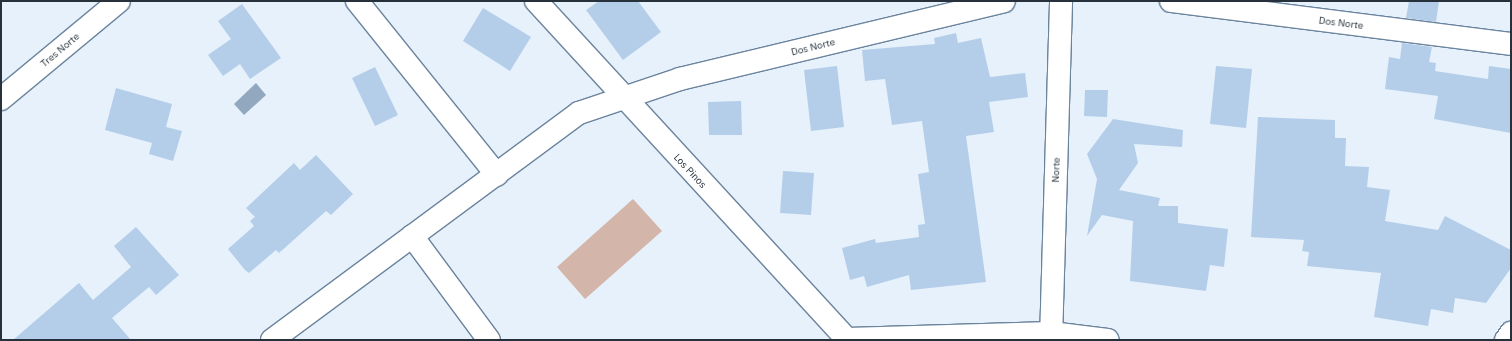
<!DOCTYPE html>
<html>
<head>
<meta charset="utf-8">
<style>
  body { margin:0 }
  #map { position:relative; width:1512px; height:341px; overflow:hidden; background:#e6f1fc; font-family:"IBM Plex Sans",sans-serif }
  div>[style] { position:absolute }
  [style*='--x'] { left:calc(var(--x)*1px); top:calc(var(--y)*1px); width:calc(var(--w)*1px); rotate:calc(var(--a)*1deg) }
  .green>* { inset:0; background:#d4b5a9 }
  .water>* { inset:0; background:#91a8bf }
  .building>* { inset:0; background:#b4cee9 }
  .roads { filter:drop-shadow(1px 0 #6b849d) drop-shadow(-1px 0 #6b849d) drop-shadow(0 1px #6b849d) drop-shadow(0 -1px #6b849d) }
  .street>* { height:22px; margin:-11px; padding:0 11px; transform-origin:11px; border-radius:11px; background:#fff }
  span { translate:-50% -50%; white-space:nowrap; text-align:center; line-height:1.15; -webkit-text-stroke:3px #fff; paint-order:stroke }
  .street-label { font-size:10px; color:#26313b }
  .frame { position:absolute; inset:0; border:2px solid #26313b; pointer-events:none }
</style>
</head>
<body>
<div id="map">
  <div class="green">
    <div style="clip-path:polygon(633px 199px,662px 231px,585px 299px,557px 267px)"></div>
  </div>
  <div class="water">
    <div style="clip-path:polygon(256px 83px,266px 95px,244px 115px,234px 104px)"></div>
  </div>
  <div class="building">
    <div style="clip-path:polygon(599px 1px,638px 1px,661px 32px,623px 60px,586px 10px)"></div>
    <div style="clip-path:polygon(1409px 1px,1439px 1px,1436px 22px,1406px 18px)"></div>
    <div style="clip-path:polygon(242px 4px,281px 58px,250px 79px,240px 64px,223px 76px,208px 55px,231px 39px,218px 21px)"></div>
    <div style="clip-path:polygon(483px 8px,531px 37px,510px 71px,463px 41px)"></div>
    <div style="clip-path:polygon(956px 33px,958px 43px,981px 38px,990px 77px,1025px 73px,1028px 97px,989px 102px,994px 132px,966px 136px,986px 282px,911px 290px,909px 275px,867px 287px,864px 276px,850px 280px,842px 248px,875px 239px,876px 243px,919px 237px,918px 225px,925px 224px,918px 174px,929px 172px,922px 121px,892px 125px,885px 79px,865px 81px,862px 50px,935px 44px,934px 38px)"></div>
    <div style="clip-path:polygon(1402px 43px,1432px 47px,1429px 62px,1436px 63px,1435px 71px,1488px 79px,1489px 66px,1511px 69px,1511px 133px,1434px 119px,1438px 96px,1385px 89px,1389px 57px,1400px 59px)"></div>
    <div style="clip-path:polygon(837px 66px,844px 127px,811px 131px,804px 70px)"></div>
    <div style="clip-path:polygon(1216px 66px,1252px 69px,1246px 128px,1210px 124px)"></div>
    <div style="clip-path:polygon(375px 67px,398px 115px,375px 126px,352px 78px)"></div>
    <div style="clip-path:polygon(116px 88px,172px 104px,166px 127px,182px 131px,173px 161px,149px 154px,152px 143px,105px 130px)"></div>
    <div style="clip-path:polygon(1085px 90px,1108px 90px,1107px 117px,1084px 116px)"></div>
    <div style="clip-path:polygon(741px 101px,742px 135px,709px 135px,708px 102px)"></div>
    <div style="clip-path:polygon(1258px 117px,1335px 120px,1335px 138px,1346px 138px,1345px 166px,1369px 167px,1367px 187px,1390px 190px,1385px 221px,1438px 230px,1445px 216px,1511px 250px,1511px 268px,1486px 303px,1455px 298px,1453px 313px,1431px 309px,1428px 326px,1374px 317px,1381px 273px,1307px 266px,1309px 252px,1302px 251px,1304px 240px,1251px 237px)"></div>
    <div style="clip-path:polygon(1113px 119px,1183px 130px,1182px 147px,1134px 144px,1138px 163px,1119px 190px,1160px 198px,1158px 206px,1178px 206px,1178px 223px,1228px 229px,1224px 267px,1210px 265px,1206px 291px,1130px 281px,1133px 221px,1102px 215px,1087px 236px,1097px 179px,1087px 154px)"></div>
    <div style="clip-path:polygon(316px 155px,353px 194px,331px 215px,326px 211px,279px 253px,276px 250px,249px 273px,245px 270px,228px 249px,254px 226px,250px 221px,255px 217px,246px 208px,294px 163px,300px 170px)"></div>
    <div style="clip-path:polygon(783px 171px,814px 173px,811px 215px,780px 213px)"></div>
    <div style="clip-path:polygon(136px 227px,179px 275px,156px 295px,149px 287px,112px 318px,131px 340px,13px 340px,79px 283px,93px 300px,131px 267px,114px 246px)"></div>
  </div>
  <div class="roads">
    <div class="street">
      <div style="--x:357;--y:1;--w:223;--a:51.2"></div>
      <div style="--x:536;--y:1;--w:459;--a:47.4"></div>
      <div style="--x:847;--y:339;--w:204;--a:-1.7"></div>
      <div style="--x:1051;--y:333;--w:57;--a:7"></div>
      <div style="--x:1171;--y:1;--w:343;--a:7.2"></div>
      <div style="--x:1;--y:99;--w:153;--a:-39.7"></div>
      <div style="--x:412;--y:236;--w:129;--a:53.5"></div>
      <div style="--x:272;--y:340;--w:382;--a:-36.5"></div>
      <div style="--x:579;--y:113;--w:107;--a:-18.6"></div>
      <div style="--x:680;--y:79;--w:333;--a:-13.5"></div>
      <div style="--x:1051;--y:340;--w:339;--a:-88.3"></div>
      <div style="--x:1506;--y:340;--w:9;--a:-54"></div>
    </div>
  </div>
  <div class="street-label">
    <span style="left:1341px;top:23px;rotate:7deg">Dos Norte</span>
    <span style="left:813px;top:47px;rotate:-14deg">Dos Norte</span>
    <span style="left:60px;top:50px;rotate:-40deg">Tres Norte</span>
    <span style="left:1056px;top:170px;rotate:-88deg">Norte</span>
    <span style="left:690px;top:171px;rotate:47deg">Los Pinos</span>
  </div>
  <div class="frame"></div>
</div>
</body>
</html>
